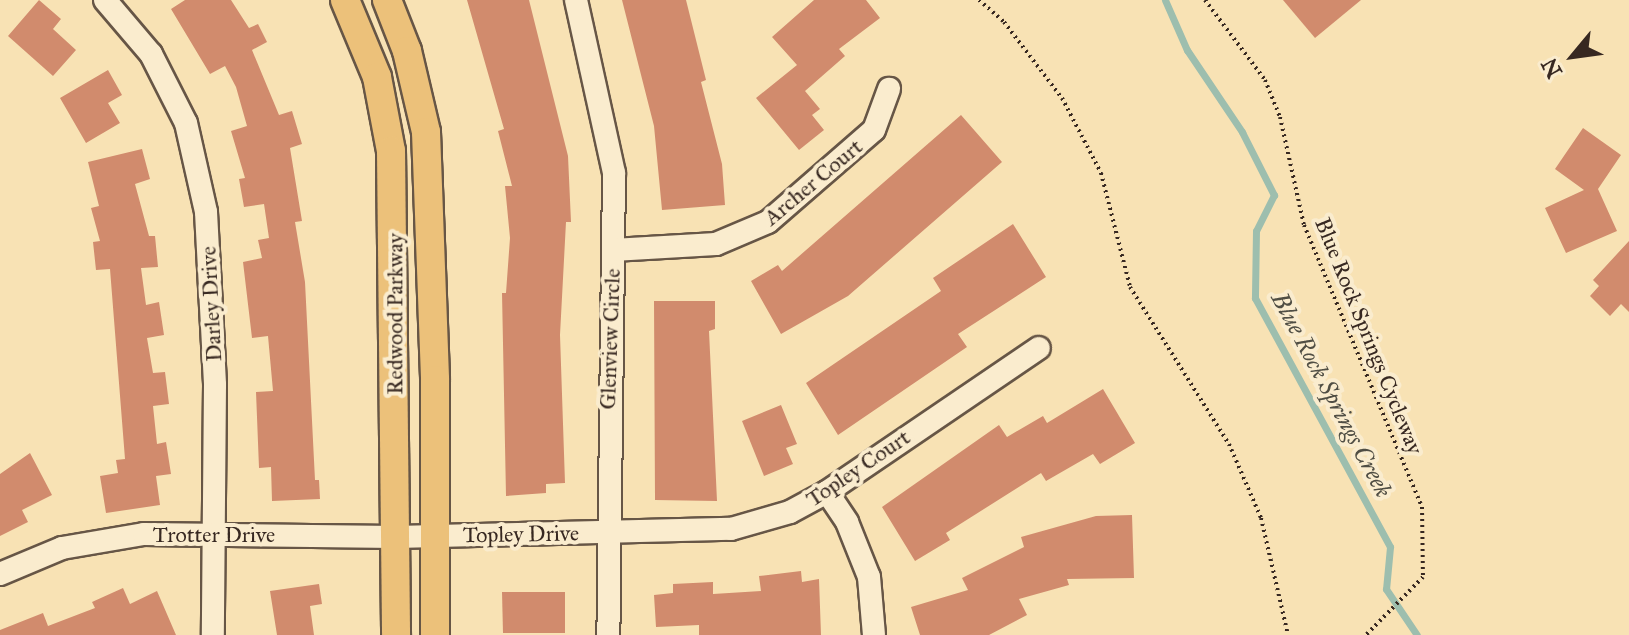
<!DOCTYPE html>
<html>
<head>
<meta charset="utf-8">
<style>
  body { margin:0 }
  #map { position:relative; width:1629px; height:635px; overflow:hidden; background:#f8e2b4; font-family:"IM FELL Great Primer",serif }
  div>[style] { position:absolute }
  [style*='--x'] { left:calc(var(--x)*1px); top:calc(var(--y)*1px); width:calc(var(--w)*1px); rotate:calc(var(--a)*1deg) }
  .stream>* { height:7px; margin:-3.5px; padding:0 3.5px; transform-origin:3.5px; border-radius:3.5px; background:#9dbeae }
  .building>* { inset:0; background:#d18b6d }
  .path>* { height:4px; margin-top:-2px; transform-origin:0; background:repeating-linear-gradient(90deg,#372821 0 2px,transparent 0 6px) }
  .roads { filter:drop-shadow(2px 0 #675646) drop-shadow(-2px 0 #675646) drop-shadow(0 2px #675646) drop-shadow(0 -2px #675646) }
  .minor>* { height:22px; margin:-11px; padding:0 11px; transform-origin:11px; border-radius:11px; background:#faecce }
  .major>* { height:28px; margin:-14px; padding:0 14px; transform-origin:14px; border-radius:14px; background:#ecc17a }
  span { translate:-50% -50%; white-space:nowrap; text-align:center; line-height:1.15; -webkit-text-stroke:8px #faecce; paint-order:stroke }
  .street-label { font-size:22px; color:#372821 }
  .water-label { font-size:24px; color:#504e44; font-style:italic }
  .north { position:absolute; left:1533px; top:16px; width:80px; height:80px; -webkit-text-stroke:6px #faecce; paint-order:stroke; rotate:241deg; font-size:22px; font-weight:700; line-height:32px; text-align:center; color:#372821 }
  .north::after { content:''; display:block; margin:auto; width:28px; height:36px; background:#372821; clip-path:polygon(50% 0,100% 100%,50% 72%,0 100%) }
</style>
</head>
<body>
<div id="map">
  <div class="stream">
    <div style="--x:1165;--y:0;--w:55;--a:66.3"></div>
    <div style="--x:1187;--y:50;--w:99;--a:56.1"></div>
    <div style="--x:1242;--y:132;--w:71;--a:63.1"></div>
    <div style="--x:1274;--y:195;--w:40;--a:116.6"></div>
    <div style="--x:1256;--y:231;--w:67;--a:90.9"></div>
    <div style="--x:1255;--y:298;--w:283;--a:61.5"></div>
    <div style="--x:1390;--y:547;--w:42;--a:95.4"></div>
    <div style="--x:1386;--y:589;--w:55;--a:56"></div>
  </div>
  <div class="building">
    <div style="clip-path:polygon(39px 0,61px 19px,53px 29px,76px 50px,53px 76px,8px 36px)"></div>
    <div style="clip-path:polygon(185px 0,231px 0,249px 28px,258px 24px,267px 42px,252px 50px,279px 115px,292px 111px,302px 144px,290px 148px,302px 221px,295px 222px,305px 282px,315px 480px,319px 480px,320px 499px,272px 501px,271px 467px,259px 468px,256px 392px,273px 391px,268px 336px,252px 338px,243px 262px,262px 258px,258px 240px,269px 238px,264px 204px,244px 207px,239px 179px,245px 178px,231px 131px,247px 126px,236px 87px,225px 66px,210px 74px,171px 9px)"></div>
    <div style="clip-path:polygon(467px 0,529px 0,568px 156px,571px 222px,566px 222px,560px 335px,565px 483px,546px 484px,546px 493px,506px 496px,502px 293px,506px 293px,510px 238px,505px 186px,512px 186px,498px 131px,504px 129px)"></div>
    <div style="clip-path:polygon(622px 0,686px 0,706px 80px,701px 82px,722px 164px,725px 205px,662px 210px,654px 126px)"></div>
    <div style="clip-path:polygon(814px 0,866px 0,880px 18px,839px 49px,845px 56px,805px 91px,820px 109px,812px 115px,824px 130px,799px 150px,756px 98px,797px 65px,772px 37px)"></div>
    <div style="clip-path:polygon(1283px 0,1361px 0,1315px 38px)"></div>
    <div style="clip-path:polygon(108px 70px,122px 95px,108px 103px,120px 123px,86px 143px,60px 98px)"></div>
    <div style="clip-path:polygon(961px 115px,1002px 162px,848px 296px,781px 334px,751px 281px,778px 265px,782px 271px)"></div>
    <div style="clip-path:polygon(1583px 128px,1621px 155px,1598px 189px,1617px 231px,1566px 253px,1545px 208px,1584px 190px,1555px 169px)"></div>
    <div style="clip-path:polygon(142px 149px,150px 179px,135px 184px,149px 236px,155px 236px,158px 267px,141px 268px,146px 305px,159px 302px,164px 335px,147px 338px,153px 373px,165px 372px,169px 404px,153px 406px,157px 444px,166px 442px,171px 474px,156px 476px,160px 505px,106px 513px,100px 476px,118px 473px,116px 460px,125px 459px,110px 269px,96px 270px,93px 242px,100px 241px,91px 208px,99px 206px,88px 162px)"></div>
    <div style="clip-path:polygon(1013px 224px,1046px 277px,958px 334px,967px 347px,838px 435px,806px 383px,941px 291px,933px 278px)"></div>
    <div style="clip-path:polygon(1629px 241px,1629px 312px,1621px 304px,1610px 316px,1590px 296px,1599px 286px,1593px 280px)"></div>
    <div style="clip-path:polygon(654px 301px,715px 301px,715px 329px,709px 331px,717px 501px,655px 500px)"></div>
    <div style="clip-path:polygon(1103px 389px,1135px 443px,1100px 464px,1093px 454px,1046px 481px,1041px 473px,946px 533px,950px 540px,915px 561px,882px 507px,999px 425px,1007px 437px,1043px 416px,1047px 423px)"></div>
    <div style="clip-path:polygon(781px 405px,797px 444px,786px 448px,793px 464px,764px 476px,742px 421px)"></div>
    <div style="clip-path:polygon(30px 453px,52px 495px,22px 510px,28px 522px,0 536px,0 474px)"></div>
    <div style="clip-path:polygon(1132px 515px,1134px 578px,1067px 579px,1069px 585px,1019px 599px,1027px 615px,989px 635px,920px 635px,911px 607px,968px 590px,962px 578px,1024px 547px,1021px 537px,1096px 516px)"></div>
    <div style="clip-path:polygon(801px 571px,802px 582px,819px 579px,821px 635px,699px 635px,699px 625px,656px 627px,654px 595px,673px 593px,673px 584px,713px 582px,713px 594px,761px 591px,759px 576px)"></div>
    <div style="clip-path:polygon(319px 584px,322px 604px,310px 606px,314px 635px,277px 635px,270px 591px)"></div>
    <div style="clip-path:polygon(123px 588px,130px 604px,157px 591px,176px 635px,0 635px,0 630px,43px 613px,48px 626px,95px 608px,92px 602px)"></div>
    <div style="clip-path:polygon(502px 592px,565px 592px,565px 633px,503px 633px)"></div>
  </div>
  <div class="path">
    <div style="--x:979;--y:0;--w:33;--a:41"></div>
    <div style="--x:1004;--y:22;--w:96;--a:52.7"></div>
    <div style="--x:1062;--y:98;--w:85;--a:62.5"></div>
    <div style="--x:1101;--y:173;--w:118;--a:75.7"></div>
    <div style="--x:1130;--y:287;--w:186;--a:57.8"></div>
    <div style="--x:1229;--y:444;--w:81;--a:66.6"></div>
    <div style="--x:1261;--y:518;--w:120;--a:77"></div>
    <div style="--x:1205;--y:0;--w:100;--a:53.1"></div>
    <div style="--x:1265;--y:80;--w:40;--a:68"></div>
    <div style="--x:1280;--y:117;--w:111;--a:77.5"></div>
    <div style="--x:1304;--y:225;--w:306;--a:67.3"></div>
    <div style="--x:1422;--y:507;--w:70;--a:89.2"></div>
    <div style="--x:1423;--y:577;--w:81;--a:134.5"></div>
  </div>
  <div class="roads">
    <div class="minor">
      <div style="--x:105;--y:0;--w:71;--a:49.6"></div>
      <div style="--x:151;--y:54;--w:77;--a:63.1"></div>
      <div style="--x:186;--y:123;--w:91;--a:77.3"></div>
      <div style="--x:206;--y:212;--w:173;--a:87"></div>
      <div style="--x:215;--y:385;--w:250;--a:90.5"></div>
      <div style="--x:576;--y:0;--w:177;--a:77.6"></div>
      <div style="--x:614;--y:173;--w:462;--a:90.7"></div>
      <div style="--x:613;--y:250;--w:103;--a:-3.3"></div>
      <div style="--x:716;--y:244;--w:56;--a:-22.9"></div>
      <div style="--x:768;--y:222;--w:140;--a:-41"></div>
      <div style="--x:874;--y:130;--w:44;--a:-69.9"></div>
      <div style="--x:827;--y:492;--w:36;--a:56"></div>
      <div style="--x:847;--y:522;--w:59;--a:68.2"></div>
      <div style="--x:869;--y:577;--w:58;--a:85.1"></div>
      <div style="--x:0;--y:574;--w:67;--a:-22.8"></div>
      <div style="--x:62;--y:548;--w:83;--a:-9.7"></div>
      <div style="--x:144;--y:534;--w:252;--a:0.7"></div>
      <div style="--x:396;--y:537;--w:335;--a:-1.4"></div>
      <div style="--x:731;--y:529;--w:61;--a:-16.1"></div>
      <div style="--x:790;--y:512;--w:42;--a:-28.4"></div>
      <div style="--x:827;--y:492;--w:256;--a:-34.2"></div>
    </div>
    <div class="major">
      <div style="--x:345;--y:0;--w:83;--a:67.4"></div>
      <div style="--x:377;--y:77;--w:75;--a:79.3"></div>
      <div style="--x:391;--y:151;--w:484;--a:89.4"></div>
      <div style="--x:387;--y:0;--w:55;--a:68.6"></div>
      <div style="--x:407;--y:51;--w:83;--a:76.8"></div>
      <div style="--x:426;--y:132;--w:248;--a:87.9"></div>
      <div style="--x:435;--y:380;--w:255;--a:90"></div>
    </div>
  </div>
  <div class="street-label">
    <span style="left:813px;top:182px;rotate:-40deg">Archer Court</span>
    <span style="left:211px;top:304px;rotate:-93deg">Darley Drive</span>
    <span style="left:395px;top:314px;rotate:-90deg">Redwood Parkway</span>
    <span style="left:1369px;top:336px;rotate:68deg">Blue Rock Springs Cycleway</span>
    <span style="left:610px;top:339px;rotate:-88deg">Glenview Circle</span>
    <span style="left:858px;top:468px;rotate:-34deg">Topley Court</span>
    <span style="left:521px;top:534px;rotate:-1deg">Topley Drive</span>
    <span style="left:214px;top:535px">Trotter Drive</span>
  </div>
  <div class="water-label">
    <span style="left:1331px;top:395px;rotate:62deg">Blue Rock Springs Creek</span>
  </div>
  <div class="north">N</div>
</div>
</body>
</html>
